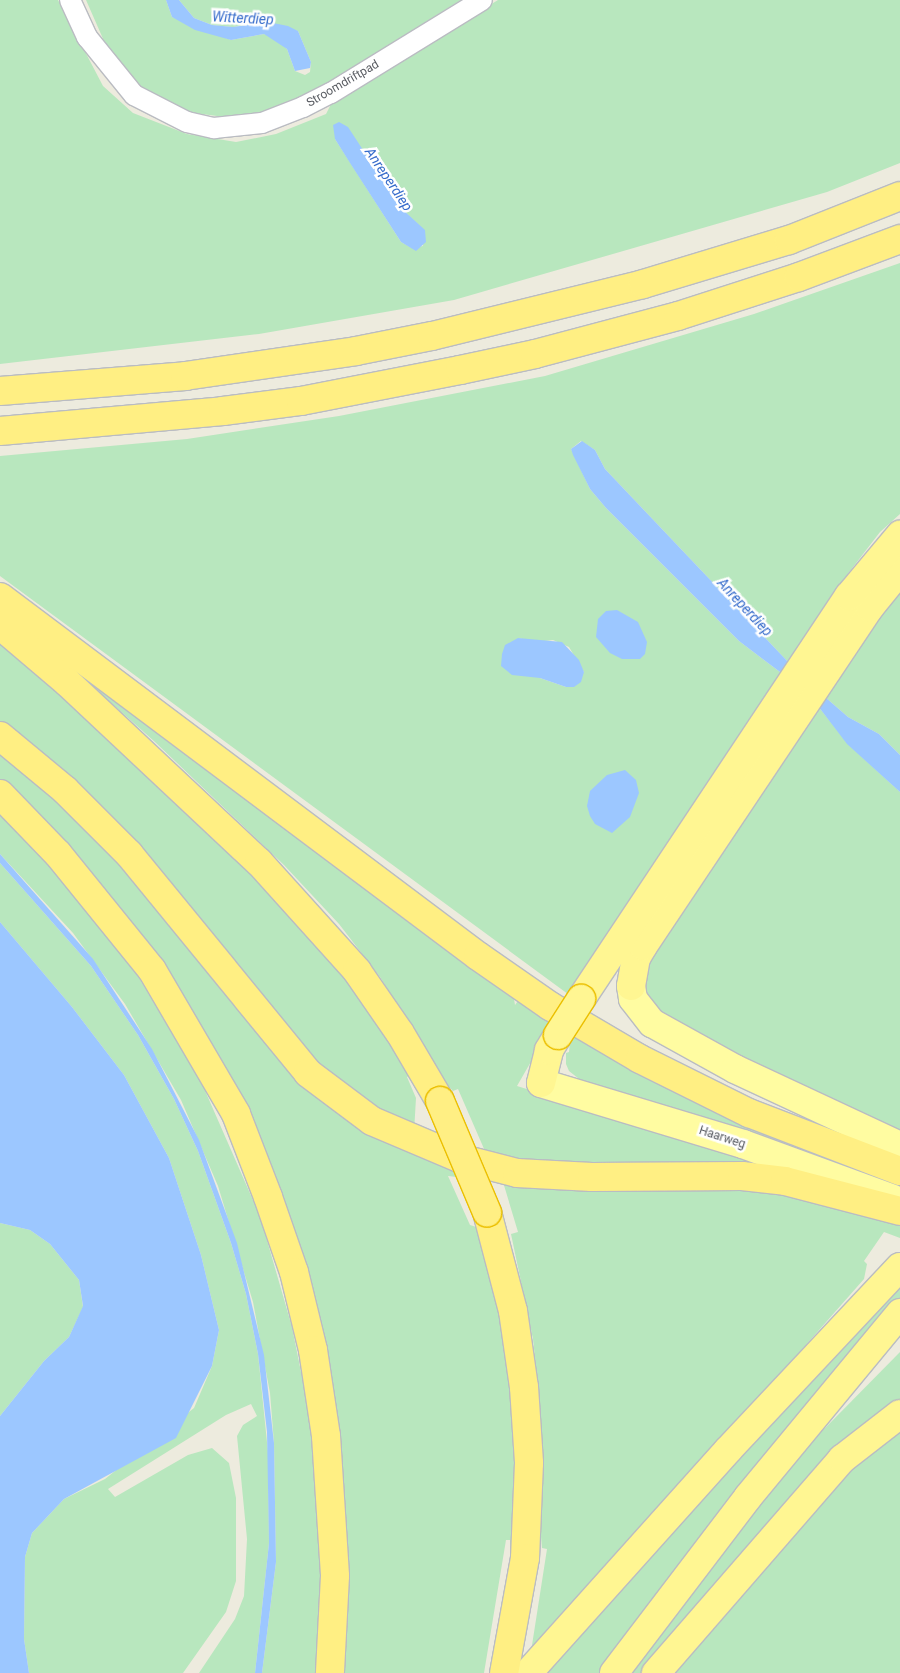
<!DOCTYPE html>
<html>
<head>
<meta charset="utf-8">
<style>
  body { margin:0 }
  #map { position:relative; width:900px; height:1673px; overflow:hidden; background:#edebde; font-family:Roboto,sans-serif }
  div>[style] { position:absolute }
  [style*='--x'] { left:calc(var(--x)*1px); top:calc(var(--y)*1px); width:calc(var(--w)*1px); rotate:calc(var(--a)*1deg) }
  .green>* { inset:0; background:#b8e7be }
  .water>* { inset:0; background:#9cc7ff }
  .roads { filter:drop-shadow(1px 0 #babcc2) drop-shadow(-1px 0 #babcc2) drop-shadow(0 1px #babcc2) drop-shadow(0 -1px #babcc2) }
  .minor>* { height:20px; margin:-10px; padding:0 10px; transform-origin:10px; border-radius:10px; background:#fff }
  .primary>* { height:28px; margin:-14px; padding:0 14px; transform-origin:14px; border-radius:14px; background:#fffca1 }
  .trunk>* { height:28px; margin:-14px; padding:0 14px; transform-origin:14px; border-radius:14px; background:#fff692 }
  .motorway>* { height:28px; margin:-14px; padding:0 14px; transform-origin:14px; border-radius:14px; background:#ffef83 }
  .bridges { filter:drop-shadow(1px 0 #ebbf00) drop-shadow(-1px 0 #ebbf00) drop-shadow(0 1px #ebbf00) drop-shadow(0 -1px #ebbf00) }
  .trunk-bridge>* { height:28px; margin:-14px; padding:0 14px; transform-origin:14px; border-radius:14px; background:#fff692 }
  .motorway-bridge>* { height:28px; margin:-14px; padding:0 14px; transform-origin:14px; border-radius:14px; background:#ffef83 }
  span { translate:-50% -50%; white-space:nowrap; text-align:center; line-height:1.15; -webkit-text-stroke:5px #fff; paint-order:stroke }
  .street-label { font-size:12px; color:#585b61 }
  .water-label { font-size:14px; color:#366ccb; font-style:italic }
</style>
</head>
<body>
<div id="map">
  <div class="green">
    <div style="clip-path:polygon(evenodd,0 0,58px 0,103px 86px,133px 113px,187px 134px,236px 142px,276px 134px,326px 114px,331px 104px,498px 0,900px 0,900px 163px,827px 192px,454px 300px,259px 334px,0 364px,0 0,335px 128px,380px 177px,401px 208px,424px 230px,423px 246px,412px 248px,401px 242px,335px 139px,335px 128px)"></div>
    <div style="clip-path:polygon(86px 0,166px 0,172px 17px,231px 40px,264px 34px,273px 37px,287px 49px,295px 71px,305px 75px,310px 72px,311px 62px,298px 31px,250px 24px,233px 27px,212px 25px,194px 18px,179px 0,461px 0,315px 91px,267px 112px,233px 118px,186px 112px,149px 94px,126px 74px,104px 41px)"></div>
    <div style="clip-path:polygon(evenodd,900px 263px,900px 514px,880px 532px,830px 597px,790px 664px,605px 469px,595px 450px,581px 441px,571px 449px,590px 489px,606px 508px,739px 641px,784px 675px,572px 997px,0 576px,0 456px,187px 439px,339px 416px,545px 376px,754px 314px,900px 263px,518px 638px,536px 642px,553px 640px,569px 647px,584px 672px,566px 687px,540px 678px,518px 638px)"></div>
    <div style="clip-path:polygon(900px 584px,900px 755px,879px 734px,848px 717px,825px 697px)"></div>
    <div style="clip-path:polygon(14px 616px,506px 987px,503px 991px,514px 999px,515px 1005px,521px 997px,553px 1018px,541px 1036px,544px 1039px,517px 1086px,801px 1174px,488px 1158px,458px 1089px,453px 1091px,448px 1085px,380px 977px,339px 924px,284px 865px,155px 742px)"></div>
    <div style="clip-path:polygon(0 636px,237px 850px,334px 956px,414px 1073px,407px 1077px,416px 1098px,414px 1132px,333px 1081px,0 727px)"></div>
    <div style="clip-path:polygon(818px 706px,848px 744px,900px 792px,900px 1136px,662px 1019px,646px 1001px,642px 977px,650px 954px)"></div>
    <div style="clip-path:polygon(0 745px,77px 811px,272px 1043px,439px 1159px,724px 1181px,900px 1220px,900px 1238px,884px 1232px,864px 1261px,867px 1264px,864px 1279px,530px 1658px,547px 1549px,542px 1548px,541px 1537px,541px 1415px,533px 1339px,511px 1234px,518px 1232px,503px 1182px,448px 1176px,470px 1225px,483px 1229px,516px 1385px,517px 1539px,510px 1545px,510px 1540px,506px 1540px,484px 1673px,340px 1673px,337px 1452px,228px 1083px,0 781px)"></div>
    <div style="clip-path:polygon(0 814px,49px 864px,135px 971px,203px 1086px,260px 1216px,292px 1327px,312px 1427px,322px 1573px,316px 1673px,262px 1673px,276px 1562px,274px 1443px,270px 1393px,253px 1302px,218px 1186px,181px 1100px,125px 1004px,73px 933px,0 854px)"></div>
    <div style="clip-path:polygon(0 863px,91px 966px,138px 1035px,174px 1099px,198px 1151px,231px 1243px,246px 1294px,258px 1354px,268px 1452px,269px 1543px,255px 1673px,199px 1673px,235px 1619px,244px 1596px,247px 1539px,237px 1436px,243px 1425px,257px 1416px,251px 1404px,226px 1415px,108px 1489px,115px 1497px,188px 1455px,212px 1448px,229px 1463px,236px 1498px,236px 1581px,226px 1612px,183px 1673px,29px 1673px,24px 1639px,25px 1557px,32px 1533px,64px 1499px,105px 1479px,194px 1408px,212px 1366px,219px 1330px,201px 1255px,169px 1158px,124px 1075px,72px 1007px,0 922px)"></div>
    <div style="clip-path:polygon(576px 1033px,900px 1178px,900px 1195px,588px 1086px,569px 1071px,566px 1064px,566px 1053px,569px 1052px,570px 1042px)"></div>
    <div style="clip-path:polygon(0 1223px,30px 1230px,50px 1244px,79px 1280px,83px 1307px,69px 1337px,44px 1361px,0 1416px)"></div>
    <div style="clip-path:polygon(900px 1281px,900px 1303px,605px 1673px,540px 1673px)"></div>
    <div style="clip-path:polygon(900px 1352px,900px 1406px,648px 1673px,627px 1673px,766px 1488px)"></div>
    <div style="clip-path:polygon(900px 1427px,900px 1673px,666px 1673px,813px 1502px)"></div>
  </div>
  <div class="water">
    <div style="clip-path:polygon(166px 0,179px 0,194px 18px,212px 25px,233px 27px,268px 22px,288px 26px,298px 31px,311px 62px,310px 68px,295px 71px,287px 49px,264px 34px,231px 40px,195px 30px,172px 17px)"></div>
    <div style="clip-path:polygon(339px 122px,348px 127px,401px 208px,425px 230px,426px 242px,416px 251px,401px 242px,350px 163px,335px 139px,333px 125px)"></div>
    <div style="clip-path:polygon(582px 441px,595px 450px,605px 469px,790px 664px,784px 675px,739px 641px,606px 508px,590px 489px,573px 455px,571px 449px)"></div>
    <div style="clip-path:polygon(617px 610px,638px 622px,647px 642px,645px 654px,640px 659px,622px 659px,610px 653px,596px 637px,598px 619px,606px 611px)"></div>
    <div style="clip-path:polygon(518px 638px,562px 642px,579px 660px,584px 672px,581px 682px,574px 687px,566px 687px,540px 678px,512px 675px,501px 666px,502px 654px,505px 645px)"></div>
    <div style="clip-path:polygon(825px 697px,848px 717px,879px 734px,900px 755px,900px 792px,847px 744px,818px 706px)"></div>
    <div style="clip-path:polygon(625px 770px,636px 780px,639px 793px,630px 817px,612px 833px,595px 824px,590px 816px,587px 806px,590px 791px,607px 775px)"></div>
    <div style="clip-path:polygon(0 854px,93px 959px,152px 1049px,199px 1140px,237px 1243px,264px 1355px,274px 1443px,276px 1562px,262px 1673px,255px 1673px,269px 1543px,267px 1432px,258px 1354px,246px 1294px,231px 1243px,198px 1151px,174px 1099px,138px 1035px,91px 966px,0 863px)"></div>
    <div style="clip-path:polygon(0 922px,72px 1007px,124px 1075px,169px 1158px,201px 1255px,219px 1330px,212px 1366px,176px 1438px,64px 1499px,32px 1533px,25px 1557px,24px 1639px,29px 1673px,0 1673px,0 1416px,44px 1361px,69px 1337px,83px 1306px,79px 1280px,50px 1244px,30px 1230px,0 1223px)"></div>
  </div>
  <div class="roads">
    <div class="minor">
      <div style="--x:70;--y:0;--w:41;--a:65.3"></div>
      <div style="--x:87;--y:37;--w:75;--a:51"></div>
      <div style="--x:134;--y:95;--w:59;--a:27"></div>
      <div style="--x:187;--y:122;--w:28;--a:13"></div>
      <div style="--x:214;--y:128;--w:48;--a:-5.9"></div>
      <div style="--x:262;--y:123;--w:44;--a:-21.3"></div>
      <div style="--x:303;--y:107;--w:31;--a:-27"></div>
      <div style="--x:331;--y:93;--w:177;--a:-31.6"></div>
    </div>
    <div class="primary">
      <div style="--x:631;--y:986;--w:13;--a:81"></div>
      <div style="--x:633;--y:999;--w:31;--a:52"></div>
      <div style="--x:652;--y:1023;--w:95;--a:29"></div>
      <div style="--x:735;--y:1069;--w:182;--a:25"></div>
      <div style="--x:541;--y:1083;--w:211;--a:16.8"></div>
      <div style="--x:743;--y:1144;--w:160;--a:20.1"></div>
    </div>
    <div class="trunk">
      <div style="--x:631;--y:986;--w:28;--a:-80"></div>
      <div style="--x:636;--y:958;--w:14;--a:-60"></div>
      <div style="--x:643;--y:946;--w:408;--a:-56.2"></div>
      <div style="--x:870;--y:607;--w:48;--a:-51"></div>
      <div style="--x:581;--y:999;--w:484;--a:-56.4"></div>
      <div style="--x:849;--y:596;--w:80;--a:-50.1"></div>
      <div style="--x:541;--y:1083;--w:34;--a:-76"></div>
      <div style="--x:549;--y:1050;--w:17;--a:-59"></div>
      <div style="--x:528;--y:1673;--w:300;--a:-48.1"></div>
      <div style="--x:728;--y:1450;--w:251;--a:-46.8"></div>
      <div style="--x:614;--y:1673;--w:221;--a:-52.7"></div>
      <div style="--x:748;--y:1497;--w:239;--a:-50.4"></div>
      <div style="--x:656;--y:1673;--w:284;--a:-49"></div>
      <div style="--x:842;--y:1459;--w:73;--a:-37.8"></div>
    </div>
    <div class="motorway">
      <div style="--x:0;--y:391;--w:186;--a:-4.6"></div>
      <div style="--x:185;--y:376;--w:173;--a:-8.3"></div>
      <div style="--x:356;--y:351;--w:77;--a:-11.2"></div>
      <div style="--x:432;--y:336;--w:217;--a:-13.8"></div>
      <div style="--x:643;--y:284;--w:152;--a:-16.8"></div>
      <div style="--x:789;--y:240;--w:119;--a:-21.6"></div>
      <div style="--x:0;--y:431;--w:224;--a:-5.1"></div>
      <div style="--x:223;--y:411;--w:79;--a:-7.3"></div>
      <div style="--x:301;--y:401;--w:162;--a:-11"></div>
      <div style="--x:460;--y:370;--w:77;--a:-12"></div>
      <div style="--x:535;--y:354;--w:148;--a:-14.9"></div>
      <div style="--x:678;--y:316;--w:127;--a:-17.9"></div>
      <div style="--x:799;--y:277;--w:108;--a:-20.6"></div>
      <div style="--x:0;--y:597;--w:598;--a:36.91"></div>
      <div style="--x:478;--y:956;--w:88;--a:34.8"></div>
      <div style="--x:550;--y:1006;--w:104;--a:30.5"></div>
      <div style="--x:640;--y:1059;--w:122;--a:26.4"></div>
      <div style="--x:749;--y:1113;--w:162;--a:21"></div>
      <div style="--x:0;--y:625;--w:88;--a:40.4"></div>
      <div style="--x:67;--y:682;--w:263;--a:43.2"></div>
      <div style="--x:259;--y:862;--w:147;--a:48"></div>
      <div style="--x:357;--y:971;--w:75;--a:55.3"></div>
      <div style="--x:400;--y:1033;--w:79;--a:59.5"></div>
      <div style="--x:0;--y:736;--w:85;--a:39.7"></div>
      <div style="--x:65;--y:790;--w:91;--a:45"></div>
      <div style="--x:129;--y:854;--w:283;--a:50.7"></div>
      <div style="--x:308;--y:1073;--w:80;--a:36.9"></div>
      <div style="--x:372;--y:1121;--w:95;--a:23"></div>
      <div style="--x:459;--y:1158;--w:60;--a:14.5"></div>
      <div style="--x:517;--y:1173;--w:75;--a:3.1"></div>
      <div style="--x:592;--y:1177;--w:150;--a:-0.4"></div>
      <div style="--x:742;--y:1176;--w:43;--a:6.6"></div>
      <div style="--x:785;--y:1181;--w:119;--a:14.6"></div>
      <div style="--x:0;--y:794;--w:83;--a:46"></div>
      <div style="--x:58;--y:854;--w:149;--a:51"></div>
      <div style="--x:152;--y:970;--w:167;--a:59.7"></div>
      <div style="--x:236;--y:1114;--w:89;--a:68.9"></div>
      <div style="--x:268;--y:1197;--w:79;--a:70.9"></div>
      <div style="--x:294;--y:1272;--w:80;--a:76.3"></div>
      <div style="--x:313;--y:1350;--w:87;--a:81.4"></div>
      <div style="--x:326;--y:1436;--w:140;--a:86.3"></div>
      <div style="--x:335;--y:1576;--w:97;--a:93"></div>
      <div style="--x:487;--y:1212;--w:102;--a:75.3"></div>
      <div style="--x:513;--y:1311;--w:77;--a:81.8"></div>
      <div style="--x:524;--y:1387;--w:76;--a:86.2"></div>
      <div style="--x:529;--y:1463;--w:95;--a:92.4"></div>
      <div style="--x:525;--y:1558;--w:117;--a:100.3"></div>
    </div>
  </div>
  <div class="bridges">
    <div class="trunk-bridge">
      <div style="--x:558;--y:1035;--w:43;--a:-57.4"></div>
    </div>
    <div class="motorway-bridge">
      <div style="--x:440;--y:1101;--w:121;--a:67.1"></div>
    </div>
  </div>
  <div class="street-label">
    <span style="left:343px;top:84px;rotate:-30deg">Stroomdriftpad</span>
    <span style="left:722px;top:1138px;rotate:18deg">Haarweg</span>
  </div>
  <div class="water-label">
    <span style="left:243px;top:18px;rotate:3deg">Witterdiep</span>
    <span style="left:389px;top:179px;rotate:56deg">Anreperdiep</span>
    <span style="left:745px;top:607px;rotate:47deg">Anreperdiep</span>
  </div>
</div>
</body>
</html>
